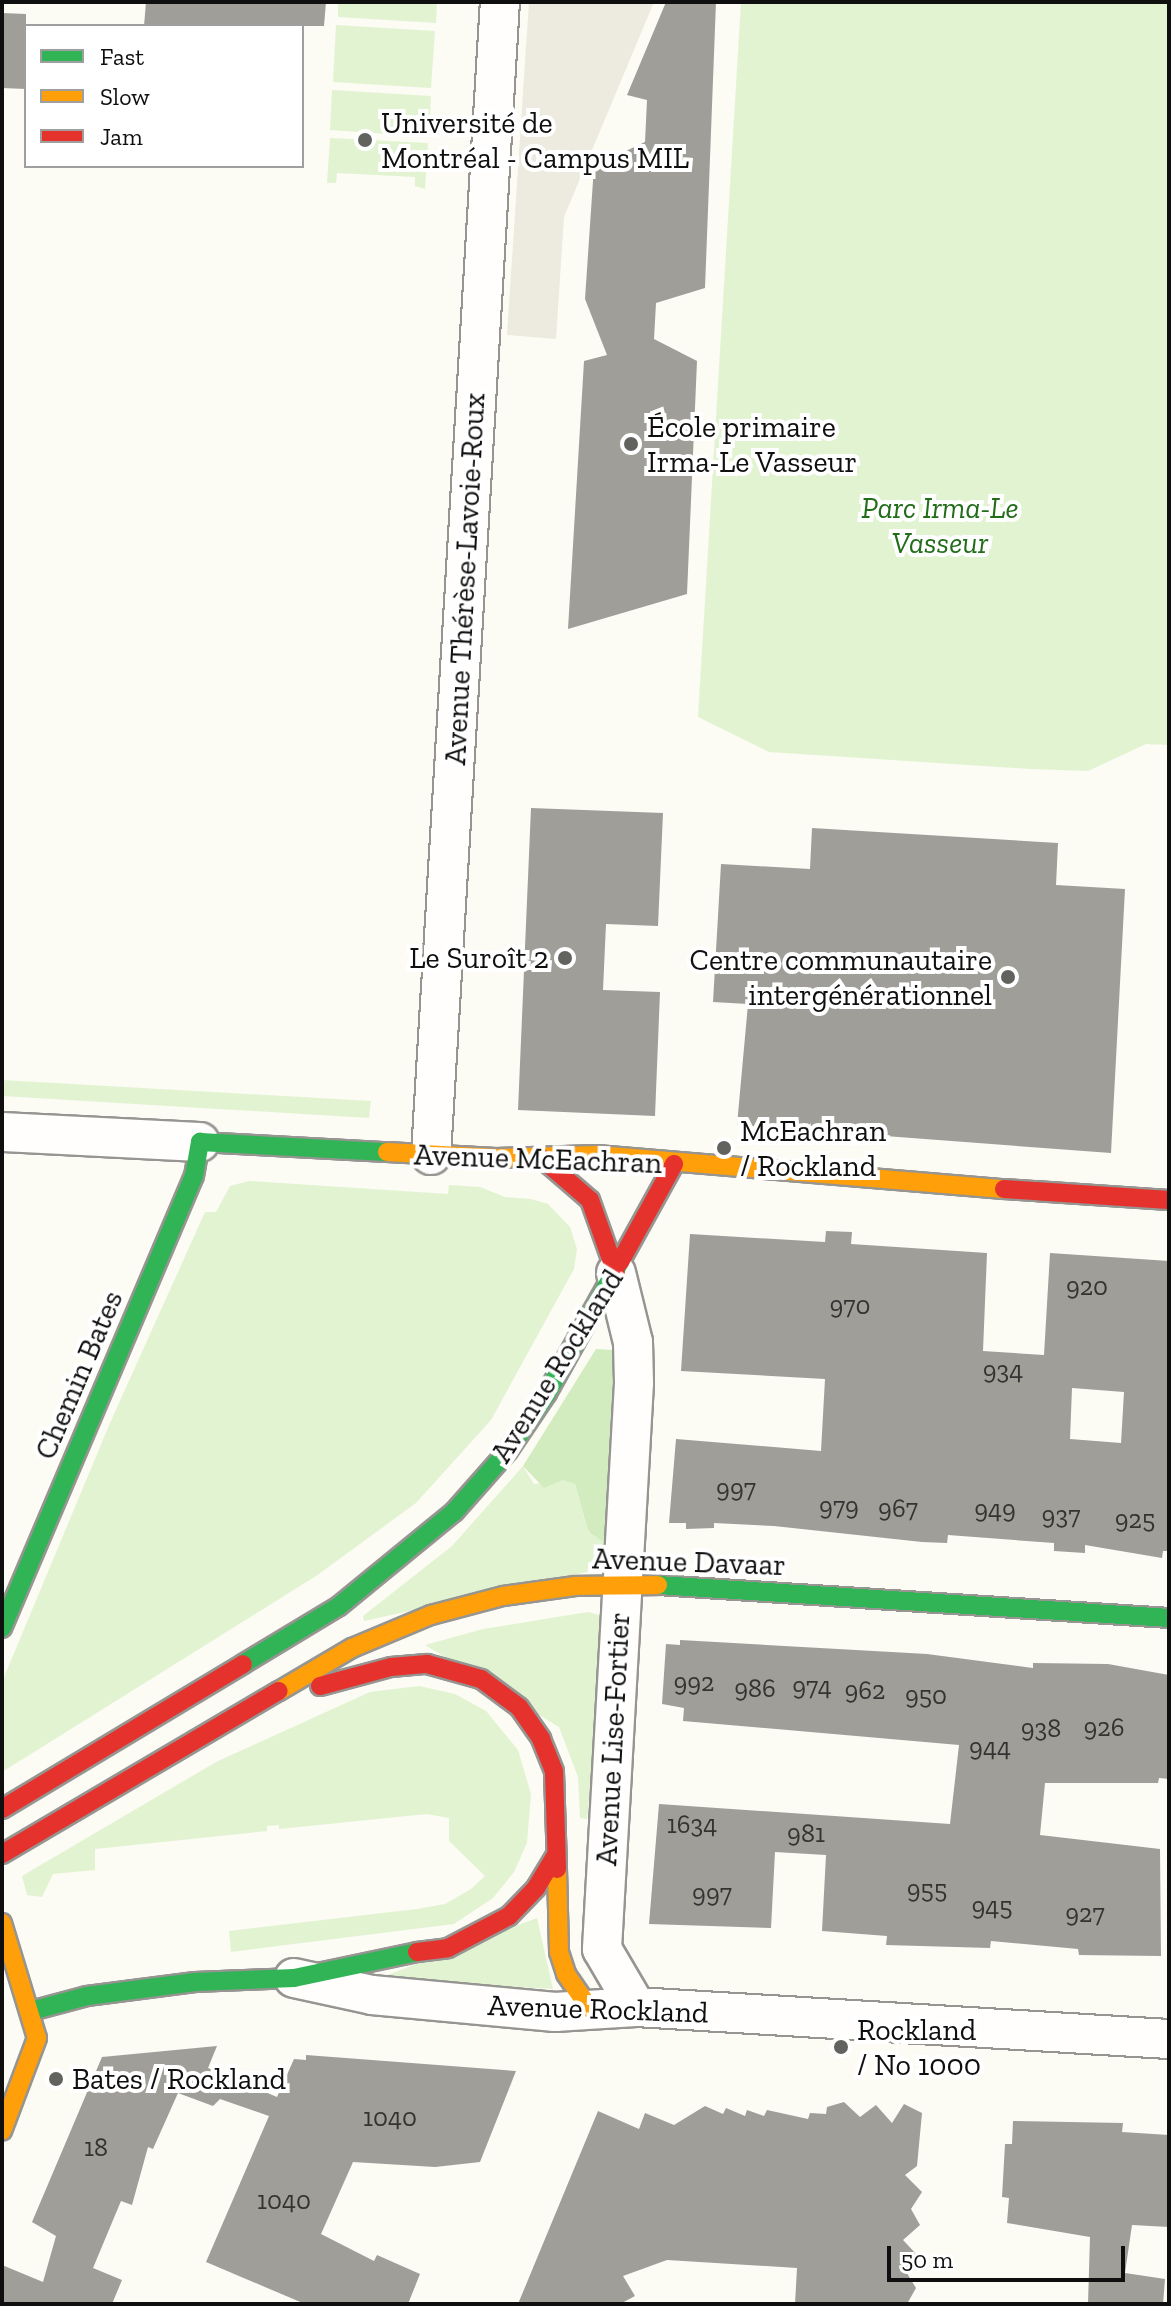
<!DOCTYPE html>
<html>
<head>
<meta charset="utf-8">
<style>
  body { margin:0 }
  #map { position:relative; width:1171px; height:2306px; overflow:hidden; background:#fcfbf4; font-family:"Zilla Slab",serif }
  div>[style] { position:absolute }
  [style*='--x'] { left:calc(var(--x)*1px); top:calc(var(--y)*1px); width:calc(var(--w)*1px); rotate:calc(var(--a)*1deg) }
  .green>* { inset:0; background:#e2f3d2 }
  .forest>* { inset:0; background:#d2ecbf }
  .plaza>* { inset:0; background:#edeadf }
  .building>* { inset:0; background:#9f9e99 }
  .roads { filter:drop-shadow(2px 0 #969592) drop-shadow(-2px 0 #969592) drop-shadow(0 2px #969592) drop-shadow(0 -2px #969592) }
  .street>* { height:38px; margin:-19px; padding:0 19px; transform-origin:19px; border-radius:19px; background:#fffefd }
  .fast>* { height:18px; margin:-9px; padding:0 9px; transform-origin:9px; border-radius:9px; background:#30b455 }
  .slow>* { height:18px; margin:-9px; padding:0 9px; transform-origin:9px; border-radius:9px; background:#ff9f0a }
  .jam>* { height:18px; margin:-9px; padding:0 9px; transform-origin:9px; border-radius:9px; background:#e5322d }
  .dots>* { width:22px; height:22px; translate:-50% -50%; box-sizing:border-box; border:4px solid #fff; border-radius:50% }
  span { translate:-50% -50%; white-space:nowrap; text-align:center; line-height:1.15; -webkit-text-stroke:8px #fff; paint-order:stroke }
  .number-label { font-size:26px; color:#333332 }
  .number-label span { -webkit-text-stroke-width:0 }
  .poi-label { font-size:30px; color:#0f0f0f }
  .left { translate:0 -50%; text-align:left }
  .right { translate:-100% -50%; text-align:right }
  .park-label { font-size:30px; color:#226d19; font-style:italic }
  .street-label { font-size:30px; color:#0f0f0f }
  .frame { position:absolute; inset:0; border:4px solid #0f0f0f; pointer-events:none }
  .legend { position:absolute; left:24px; top:24px; width:280px; height:144px; box-sizing:border-box; background:#fff; border:2px solid #9f9f9f; margin:0; padding:10px 14px; list-style:none; font-size:24px; color:#0f0f0f }
  .legend li { display:flex; align-items:center; gap:16px; height:40px }
  .legend b { width:40px; border:2px solid #9f9f9f }
  .scale { position:absolute; left:887px; top:2246px; width:238px; height:36px; box-sizing:border-box; border:4px solid #0f0f0f; border-top:0; padding-left:10px; font-size:24px; line-height:28px; white-space:nowrap; color:#0f0f0f; -webkit-text-stroke:6px #fff; paint-order:stroke }
</style>
</head>
<body>
<div id="map">
  <div class="green">
    <div style="clip-path:polygon(338px 2px,437px 2px,436px 23px,338px 17px)"></div>
    <div style="clip-path:polygon(741px 2px,1169px 2px,1169px 745px,1146px 744px,1088px 771px,1030px 769px,769px 752px,698px 717px)"></div>
    <div style="clip-path:polygon(336px 25px,435px 31px,431px 88px,333px 82px)"></div>
    <div style="clip-path:polygon(332px 90px,431px 96px,429px 137px,330px 130px)"></div>
    <div style="clip-path:polygon(330px 138px,428px 143px,425px 189px,415px 186px,415px 177px,337px 173px,336px 183px,327px 183px)"></div>
    <div style="clip-path:polygon(2px 1080px,371px 1101px,369px 1118px,2px 1096px)"></div>
    <div style="clip-path:polygon(249px 1181px,448px 1194px,449px 1185px,480px 1187px,505px 1197px,531px 1199px,548px 1204px,570px 1227px,577px 1249px,574px 1269px,491px 1420px,416px 1503px,316px 1576px,2px 1772px,2px 1682px,110px 1423px,205px 1212px,216px 1212px,230px 1186px)"></div>
    <div style="clip-path:polygon(523px 1466px,534px 1484px,570px 1479px,575px 1484px,588px 1532px,611px 1538px,610px 1567px,364px 1621px,363px 1616px,452px 1546px)"></div>
    <div style="clip-path:polygon(588px 1612px,607px 1617px,587px 1819px,580px 1818px,578px 1777px,559px 1727px,425px 1645px,483px 1629px)"></div>
    <div style="clip-path:polygon(419px 1686px,455px 1694px,486px 1711px,518px 1750px,531px 1794px,527px 1843px,514px 1872px,493px 1898px,454px 1924px,231px 1952px,229px 1931px,417px 1909px,445px 1904px,471px 1889px,485px 1876px,449px 1841px,449px 1818px,427px 1814px,279px 1829px,279px 1825px,267px 1826px,267px 1831px,95px 1849px,95px 1870px,53px 1874px,42px 1897px,27px 1895px,22px 1876px,216px 1762px,370px 1692px)"></div>
    <div style="clip-path:polygon(537px 1918px,553px 1989px,377px 1979px)"></div>
  </div>
  <div class="forest">
    <div style="clip-path:polygon(596px 1349px,613px 1350px,611px 1538px,602px 1541px,588px 1531px,575px 1484px,563px 1480px,544px 1488px,523px 1466px)"></div>
  </div>
  <div class="plaza">
    <div style="clip-path:polygon(529px 2px,654px 2px,564px 217px,556px 339px,507px 335px)"></div>
  </div>
  <div class="building">
    <div style="clip-path:polygon(146px 2px,326px 2px,324px 26px,144px 26px)"></div>
    <div style="clip-path:polygon(666px 2px,716px 2px,705px 288px,656px 303px,654px 339px,697px 361px,687px 594px,568px 629px,584px 361px,607px 355px,585px 299px,594px 166px,645px 142px,647px 100px,627px 95px)"></div>
    <div style="clip-path:polygon(2px 13px,26px 14px,26px 89px,2px 88px)"></div>
    <div style="clip-path:polygon(531px 808px,663px 813px,658px 926px,606px 924px,603px 990px,660px 992px,655px 1116px,518px 1110px)"></div>
    <div style="clip-path:polygon(812px 828px,1058px 843px,1056px 885px,1125px 889px,1111px 1153px,737px 1125px,748px 1004px,713px 1002px,721px 864px,810px 869px)"></div>
    <div style="clip-path:polygon(evenodd,826px 1231px,852px 1232px,851px 1244px,987px 1253px,983px 1351px,1044px 1355px,1050px 1253px,1169px 1261px,1169px 1551px,1163px 1551px,1162px 1558px,1085px 1545px,1085px 1553px,1054px 1551px,1054px 1543px,948px 1535px,947px 1543px,922px 1542px,774px 1526px,714px 1523px,714px 1528px,686px 1529px,686px 1523px,669px 1523px,676px 1439px,821px 1451px,825px 1379px,681px 1371px,690px 1234px,825px 1242px,826px 1231px,1072px 1388px,1124px 1392px,1121px 1443px,1070px 1439px,1072px 1388px)"></div>
    <div style="clip-path:polygon(680px 1640px,927px 1654px,1033px 1668px,1033px 1663px,1108px 1664px,1169px 1675px,1169px 1779px,1159px 1778px,1158px 1783px,1045px 1783px,1040px 1835px,1160px 1849px,1161px 1956px,1079px 1955px,1078px 1949px,991px 1941px,990px 1948px,886px 1945px,887px 1936px,822px 1931px,826px 1855px,775px 1852px,771px 1928px,649px 1924px,659px 1804px,950px 1824px,959px 1745px,683px 1721px,684px 1708px,662px 1704px,666px 1644px,680px 1645px)"></div>
    <div style="clip-path:polygon(217px 2046px,208px 2068px,277px 2097px,294px 2059px,306px 2060px,306px 2055px,516px 2071px,480px 2162px,435px 2167px,353px 2162px,321px 2234px,374px 2261px,377px 2255px,420px 2274px,408px 2304px,305px 2304px,206px 2262px,269px 2116px,220px 2099px,213px 2106px,178px 2093px,153px 2149px,148px 2147px,132px 2205px,121px 2201px,93px 2268px,122px 2280px,112px 2304px,2px 2304px,2px 2265px,43px 2282px,56px 2236px,32px 2222px,102px 2057px)"></div>
    <div style="clip-path:polygon(844px 2102px,860px 2117px,876px 2105px,892px 2123px,904px 2104px,922px 2113px,917px 2166px,905px 2175px,922px 2192px,911px 2209px,920px 2225px,903px 2240px,918px 2256px,905px 2270px,916px 2288px,907px 2304px,795px 2304px,797px 2268px,667px 2260px,623px 2276px,635px 2296px,620px 2304px,518px 2304px,598px 2111px,639px 2129px,645px 2113px,674px 2125px,705px 2106px,723px 2114px,726px 2108px,745px 2116px,747px 2110px,764px 2116px,767px 2110px,808px 2119px,810px 2113px,826px 2114px,827px 2107px)"></div>
    <div style="clip-path:polygon(1013px 2121px,1123px 2123px,1122px 2132px,1169px 2135px,1169px 2227px,1132px 2225px,1125px 2273px,1165px 2279px,1163px 2304px,1088px 2304px,1090px 2237px,1007px 2223px,1009px 2198px,1002px 2197px,1005px 2144px,1012px 2144px)"></div>
  </div>
  <div class="roads">
    <div class="street">
      <div style="--x:2;--y:1132;--w:198;--a:2.9"></div>
      <div style="--x:431;--y:1155;--w:1155;--a:-86.58"></div>
      <div style="--x:616;--y:1273;--w:71;--a:76.2"></div>
      <div style="--x:633;--y:1342;--w:41;--a:88.6"></div>
      <div style="--x:634;--y:1383;--w:567;--a:93.24"></div>
      <div style="--x:602;--y:1949;--w:67;--a:59.6"></div>
      <div style="--x:294;--y:1978;--w:80;--a:12.3"></div>
      <div style="--x:372;--y:1995;--w:184;--a:5.3"></div>
      <div style="--x:555;--y:2012;--w:81;--a:-3.5"></div>
      <div style="--x:636;--y:2007;--w:534;--a:3.44"></div>
    </div>
    <div class="fast">
      <div style="--x:658;--y:1585;--w:512;--a:3.69"></div>
      <div style="--x:2;--y:1628;--w:491;--a:-67"></div>
      <div style="--x:194;--y:1176;--w:35;--a:-80"></div>
      <div style="--x:200;--y:1142;--w:187;--a:3.1"></div>
      <div style="--x:243;--y:1664;--w:112;--a:-31.1"></div>
      <div style="--x:339;--y:1606;--w:149;--a:-39.3"></div>
      <div style="--x:454;--y:1512;--w:81;--a:-48.5"></div>
      <div style="--x:508;--y:1451;--w:70;--a:-56.1"></div>
      <div style="--x:547;--y:1393;--w:150;--a:-60.9"></div>
      <div style="--x:31;--y:2011;--w:58;--a:-15"></div>
      <div style="--x:87;--y:1996;--w:109;--a:-7.4"></div>
      <div style="--x:195;--y:1982;--w:99;--a:-2.3"></div>
      <div style="--x:294;--y:1978;--w:126;--a:-11.9"></div>
    </div>
    <div class="slow">
      <div style="--x:387;--y:1152;--w:109;--a:3.2"></div>
      <div style="--x:496;--y:1158;--w:101;--a:-1.7"></div>
      <div style="--x:597;--y:1155;--w:408;--a:4.8"></div>
      <div style="--x:279;--y:1691;--w:85;--a:-30.5"></div>
      <div style="--x:352;--y:1648;--w:86;--a:-22.7"></div>
      <div style="--x:431;--y:1615;--w:74;--a:-14.8"></div>
      <div style="--x:503;--y:1596;--w:73;--a:-7.9"></div>
      <div style="--x:575;--y:1586;--w:83;--a:-0.7"></div>
      <div style="--x:557;--y:1869;--w:83;--a:88.6"></div>
      <div style="--x:559;--y:1952;--w:23;--a:72"></div>
      <div style="--x:566;--y:1974;--w:42;--a:55.6"></div>
      <div style="--x:2;--y:1923;--w:120;--a:73.1"></div>
      <div style="--x:37;--y:2038;--w:99;--a:110.6"></div>
    </div>
    <div class="jam">
      <div style="--x:539;--y:1156;--w:67;--a:40.8"></div>
      <div style="--x:590;--y:1200;--w:77;--a:70.4"></div>
      <div style="--x:1004;--y:1189;--w:165;--a:3.8"></div>
      <div style="--x:620;--y:1262;--w:112;--a:-61.1"></div>
      <div style="--x:320;--y:1686;--w:73;--a:-15"></div>
      <div style="--x:391;--y:1667;--w:36;--a:-5"></div>
      <div style="--x:427;--y:1664;--w:56;--a:15.5"></div>
      <div style="--x:481;--y:1679;--w:47;--a:36.4"></div>
      <div style="--x:519;--y:1707;--w:39;--a:55"></div>
      <div style="--x:541;--y:1739;--w:35;--a:68"></div>
      <div style="--x:554;--y:1772;--w:97;--a:88.2"></div>
      <div style="--x:2;--y:1809;--w:281;--a:-31"></div>
      <div style="--x:2;--y:1854;--w:321;--a:-30.5"></div>
      <div style="--x:417;--y:1952;--w:31;--a:-7"></div>
      <div style="--x:448;--y:1948;--w:69;--a:-27.7"></div>
      <div style="--x:509;--y:1916;--w:39;--a:-46"></div>
      <div style="--x:536;--y:1888;--w:37;--a:-59"></div>
    </div>
  </div>
  <div class="dots">
    <div style="left:365px;top:140px;background:#62625f"></div>
    <div style="left:631px;top:444px;background:#62625f"></div>
    <div style="left:565px;top:958px;background:#62625f"></div>
    <div style="left:1008px;top:977px;background:#62625f"></div>
    <div style="left:724px;top:1148px;background:#62625f"></div>
    <div style="left:841px;top:2047px;background:#62625f"></div>
    <div style="left:56px;top:2079px;background:#62625f"></div>
  </div>
  <div class="number-label">
    <span style="left:1087px;top:1287px">920</span>
    <span style="left:850px;top:1306px">970</span>
    <span style="left:1003px;top:1371px">934</span>
    <span style="left:736px;top:1489px">997</span>
    <span style="left:839px;top:1507px">979</span>
    <span style="left:898px;top:1509px">967</span>
    <span style="left:995px;top:1510px">949</span>
    <span style="left:1061px;top:1516px">937</span>
    <span style="left:1135px;top:1520px">925</span>
    <span style="left:694px;top:1683px">992</span>
    <span style="left:812px;top:1687px">974</span>
    <span style="left:755px;top:1689px">986</span>
    <span style="left:865px;top:1691px">962</span>
    <span style="left:926px;top:1696px">950</span>
    <span style="left:1104px;top:1728px">926</span>
    <span style="left:1041px;top:1729px">938</span>
    <span style="left:990px;top:1748px">944</span>
    <span style="left:692px;top:1825px">1634</span>
    <span style="left:806px;top:1834px">981</span>
    <span style="left:927px;top:1890px">955</span>
    <span style="left:712px;top:1894px">997</span>
    <span style="left:992px;top:1907px">945</span>
    <span style="left:1085px;top:1914px">927</span>
    <span style="left:390px;top:2118px">1040</span>
    <span style="left:96px;top:2148px">18</span>
    <span style="left:284px;top:2201px">1040</span>
  </div>
  <div class="poi-label">
    <span class="left" style="left:381px;top:140px">Université de<br>Montréal - Campus MIL</span>
    <span class="left" style="left:647px;top:444px">École primaire<br>Irma-Le Vasseur</span>
    <span class="right" style="left:549px;top:958px">Le Suroît 2</span>
    <span class="right" style="left:992px;top:977px">Centre communautaire<br>intergénérationnel</span>
    <span class="left" style="left:740px;top:1148px">McEachran<br>/ Rockland</span>
    <span class="left" style="left:857px;top:2047px">Rockland<br>/ No 1000</span>
    <span class="left" style="left:72px;top:2079px">Bates / Rockland</span>
  </div>
  <div class="park-label">
    <span style="left:940px;top:525px">Parc Irma-Le<br>Vasseur</span>
  </div>
  <div class="street-label">
    <span style="left:465px;top:579px;rotate:-87deg">Avenue Thérèse-Lavoie-Roux</span>
    <span style="left:538px;top:1159px;rotate:2deg">Avenue McEachran</span>
    <span style="left:557px;top:1366px;rotate:-58deg">Avenue Rockland</span>
    <span style="left:79px;top:1375px;rotate:-67deg">Chemin Bates</span>
    <span style="left:689px;top:1562px;rotate:2deg">Avenue Davaar</span>
    <span style="left:613px;top:1739px;rotate:-87deg">Avenue Lise-Fortier</span>
    <span style="left:598px;top:2009px;rotate:2deg">Avenue Rockland</span>
  </div>
  <div class="frame"></div>
  <ul class="legend">
  <li><b style="height:10px;background:#30b455"></b>Fast</li>
  <li><b style="height:10px;background:#ff9f0a"></b>Slow</li>
  <li><b style="height:10px;background:#e5322d"></b>Jam</li>
  </ul>
  <div class="scale">50 m</div>
</div>
</body>
</html>
